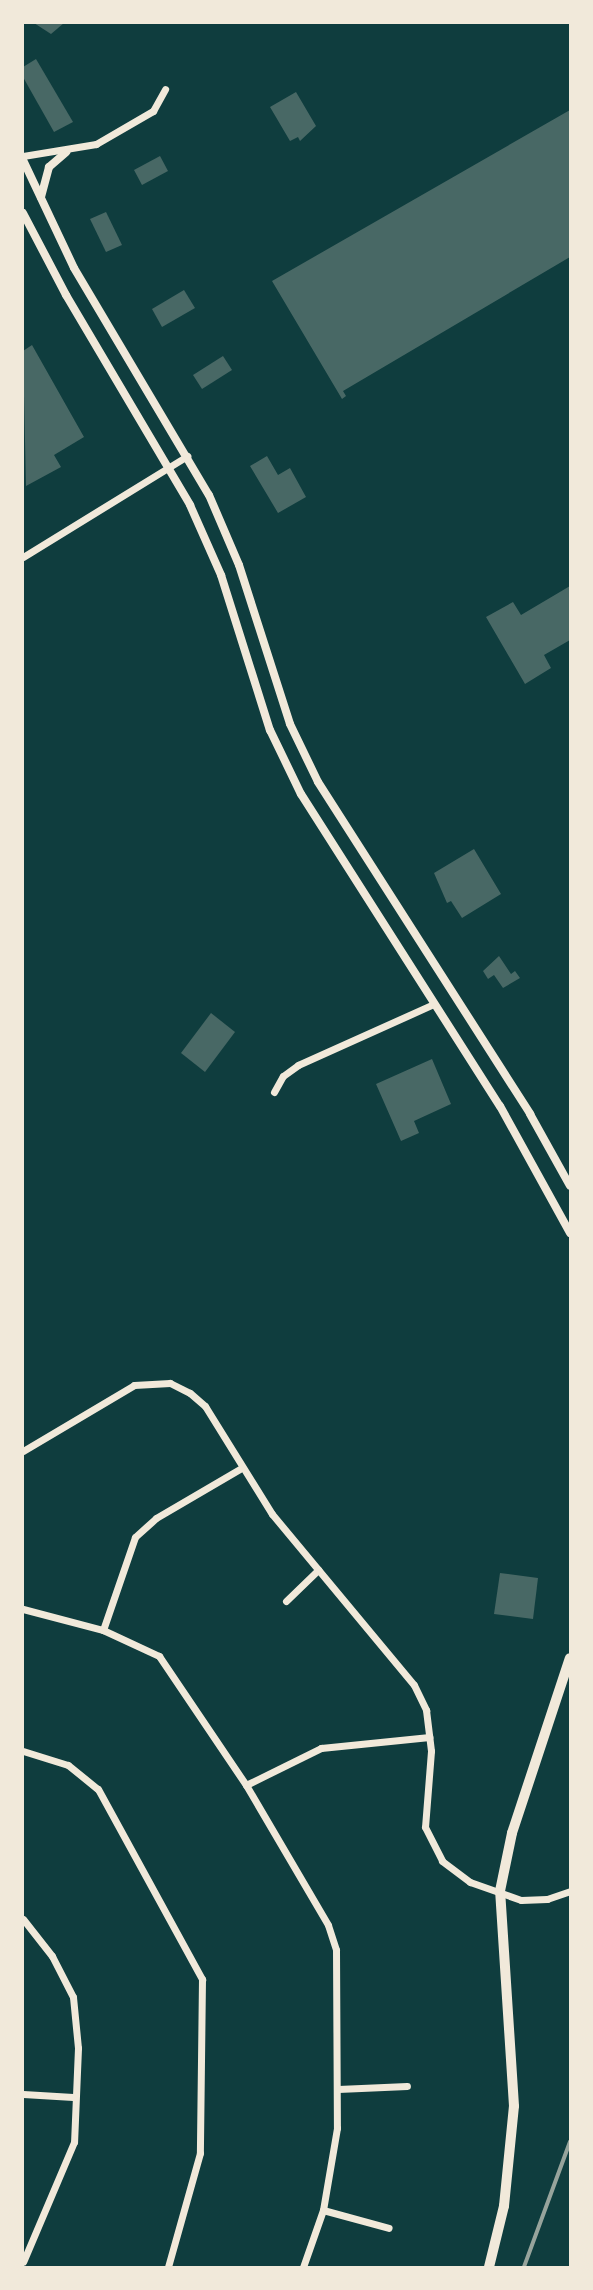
<!DOCTYPE html>
<html>
<head>
<meta charset="utf-8">
<style>
  body { margin:0 }
  #map { position:relative; width:593px; height:2290px; overflow:hidden; background:#0f3d3e; font-family:"Varela Round",sans-serif }
  div>[style] { position:absolute }
  [style*='--x'] { left:calc(var(--x)*1px); top:calc(var(--y)*1px); width:calc(var(--w)*1px); rotate:calc(var(--a)*1deg) }
  .building>* { inset:0; background:#486865 }
  .minor>* { height:7px; margin:-3.5px; padding:0 3.5px; transform-origin:3.5px; border-radius:3.5px; background:#f1e9da }
  .tertiary>* { height:8px; margin:-4px; padding:0 4px; transform-origin:4px; border-radius:4px; background:#f1e9da }
  .secondary>* { height:10px; margin:-5px; padding:0 5px; transform-origin:5px; border-radius:5px; background:#f1e9da }
  .rail>* { height:3.5px; margin:-1.75px; padding:0 1.75px; transform-origin:1.75px; border-radius:1.75px; background:#97a49c }
  span { translate:-50% -50%; white-space:nowrap; text-align:center; line-height:1.15; -webkit-text-stroke:7px #f1e9da; paint-order:stroke }
  .frame { position:absolute; inset:0; border:24px solid #f1e9da; pointer-events:none }
</style>
</head>
<body>
<div id="map">
  <div class="building">
    <div style="clip-path:polygon(34px 23px,64px 23px,51px 34px)"></div>
    <div style="clip-path:polygon(36px 59px,73px 122px,54px 132px,23px 77px,23px 67px)"></div>
    <div style="clip-path:polygon(296px 92px,316px 126px,300px 141px,298px 137px,290px 141px,270px 107px)"></div>
    <div style="clip-path:polygon(570px 110px,570px 257px,343px 391px,346px 396px,342px 399px,272px 281px)"></div>
    <div style="clip-path:polygon(160px 156px,168px 171px,142px 185px,134px 170px)"></div>
    <div style="clip-path:polygon(106px 212px,122px 245px,106px 252px,90px 219px)"></div>
    <div style="clip-path:polygon(184px 290px,195px 308px,162px 327px,152px 309px)"></div>
    <div style="clip-path:polygon(32px 345px,84px 437px,54px 455px,61px 467px,26px 486px,23px 351px)"></div>
    <div style="clip-path:polygon(223px 356px,232px 370px,202px 389px,193px 375px)"></div>
    <div style="clip-path:polygon(267px 456px,278px 475px,290px 468px,306px 497px,278px 513px,250px 466px)"></div>
    <div style="clip-path:polygon(570px 586px,570px 640px,544px 655px,551px 668px,525px 684px,486px 617px,513px 602px,521px 615px)"></div>
    <div style="clip-path:polygon(474px 849px,501px 894px,462px 918px,451px 901px,447px 903px,434px 873px)"></div>
    <div style="clip-path:polygon(499px 956px,511px 974px,515px 971px,520px 978px,503px 988px,494px 975px,488px 979px,483px 971px)"></div>
    <div style="clip-path:polygon(211px 1013px,235px 1032px,205px 1072px,181px 1053px)"></div>
    <div style="clip-path:polygon(432px 1059px,451px 1104px,414px 1121px,419px 1133px,401px 1141px,376px 1084px)"></div>
    <div style="clip-path:polygon(500px 1573px,538px 1578px,533px 1619px,494px 1614px)"></div>
  </div>
  <div class="minor">
    <div style="--x:23;--y:156;--w:74;--a:-9.3"></div>
    <div style="--x:96;--y:144;--w:66;--a:-30.1"></div>
    <div style="--x:153;--y:111;--w:25;--a:-61"></div>
    <div style="--x:23;--y:557;--w:193;--a:-31.6"></div>
    <div style="--x:274;--y:1092;--w:18;--a:-61"></div>
    <div style="--x:283;--y:1076;--w:19;--a:-36"></div>
    <div style="--x:298;--y:1065;--w:149;--a:-24.2"></div>
    <div style="--x:23;--y:1451;--w:129;--a:-30.7"></div>
    <div style="--x:134;--y:1385;--w:36;--a:-3"></div>
    <div style="--x:170;--y:1383;--w:22;--a:27"></div>
    <div style="--x:190;--y:1393;--w:20;--a:41"></div>
    <div style="--x:205;--y:1406;--w:127;--a:58.2"></div>
    <div style="--x:272;--y:1514;--w:222;--a:50.3"></div>
    <div style="--x:414;--y:1685;--w:28;--a:64"></div>
    <div style="--x:426;--y:1710;--w:41;--a:83"></div>
    <div style="--x:431;--y:1751;--w:76;--a:94.5"></div>
    <div style="--x:425;--y:1827;--w:38;--a:63"></div>
    <div style="--x:442;--y:1861;--w:35;--a:37"></div>
    <div style="--x:470;--y:1882;--w:54;--a:19.4"></div>
    <div style="--x:521;--y:1900;--w:26;--a:-2"></div>
    <div style="--x:547;--y:1899;--w:24;--a:-19"></div>
    <div style="--x:286;--y:1601;--w:45;--a:-44.1"></div>
    <div style="--x:23;--y:1609;--w:83;--a:14.7"></div>
    <div style="--x:103;--y:1630;--w:62;--a:24.9"></div>
    <div style="--x:159;--y:1656;--w:156;--a:56"></div>
    <div style="--x:246;--y:1785;--w:162;--a:59.6"></div>
    <div style="--x:328;--y:1925;--w:26;--a:72"></div>
    <div style="--x:336;--y:1950;--w:178;--a:89.7"></div>
    <div style="--x:337;--y:2128;--w:83;--a:99.7"></div>
    <div style="--x:323;--y:2210;--w:60;--a:109.3"></div>
    <div style="--x:103;--y:1630;--w:98;--a:-71"></div>
    <div style="--x:135;--y:1537;--w:28;--a:-42"></div>
    <div style="--x:156;--y:1518;--w:97;--a:-30.3"></div>
    <div style="--x:23;--y:1751;--w:47;--a:17.3"></div>
    <div style="--x:68;--y:1765;--w:38;--a:39"></div>
    <div style="--x:98;--y:1789;--w:217;--a:61.3"></div>
    <div style="--x:202;--y:1979;--w:174;--a:90.7"></div>
    <div style="--x:200;--y:2153;--w:118;--a:105.7"></div>
    <div style="--x:246;--y:1785;--w:84;--a:-26.3"></div>
    <div style="--x:321;--y:1748;--w:109;--a:-5.8"></div>
    <div style="--x:23;--y:1919;--w:47;--a:51.9"></div>
    <div style="--x:52;--y:1956;--w:46;--a:62.9"></div>
    <div style="--x:73;--y:1997;--w:51;--a:84.4"></div>
    <div style="--x:78;--y:2048;--w:94;--a:92.4"></div>
    <div style="--x:74;--y:2142;--w:130;--a:113"></div>
    <div style="--x:338;--y:2089;--w:69;--a:-2.5"></div>
    <div style="--x:23;--y:2094;--w:50;--a:3.4"></div>
    <div style="--x:323;--y:2210;--w:68;--a:15.3"></div>
  </div>
  <div class="tertiary">
    <div style="--x:23;--y:160;--w:119;--a:64.7"></div>
    <div style="--x:74;--y:268;--w:264;--a:59.3"></div>
    <div style="--x:209;--y:495;--w:76;--a:66.8"></div>
    <div style="--x:239;--y:565;--w:167;--a:72.2"></div>
    <div style="--x:290;--y:724;--w:64;--a:64.2"></div>
    <div style="--x:318;--y:782;--w:394;--a:57.4"></div>
    <div style="--x:530;--y:1114;--w:82;--a:60.9"></div>
    <div style="--x:41;--y:197;--w:31;--a:-75"></div>
    <div style="--x:49;--y:167;--w:23;--a:-41"></div>
    <div style="--x:23;--y:213;--w:93;--a:62.3"></div>
    <div style="--x:66;--y:295;--w:244;--a:59.4"></div>
    <div style="--x:190;--y:505;--w:77;--a:66.1"></div>
    <div style="--x:221;--y:575;--w:163;--a:72.5"></div>
    <div style="--x:270;--y:730;--w:71;--a:64.2"></div>
    <div style="--x:301;--y:794;--w:370;--a:57.5"></div>
    <div style="--x:500;--y:1106;--w:145;--a:61.1"></div>
  </div>
  <div class="secondary">
    <div style="--x:489;--y:2267;--w:63;--a:-76.2"></div>
    <div style="--x:504;--y:2206;--w:100;--a:-84.3"></div>
    <div style="--x:514;--y:2106;--w:215;--a:-93.7"></div>
    <div style="--x:500;--y:1891;--w:59;--a:-78.3"></div>
    <div style="--x:512;--y:1833;--w:184;--a:-71.7"></div>
  </div>
  <div class="rail">
    <div style="--x:524;--y:2267;--w:133;--a:-69.8"></div>
  </div>
  <div class="frame"></div>
</div>
</body>
</html>
